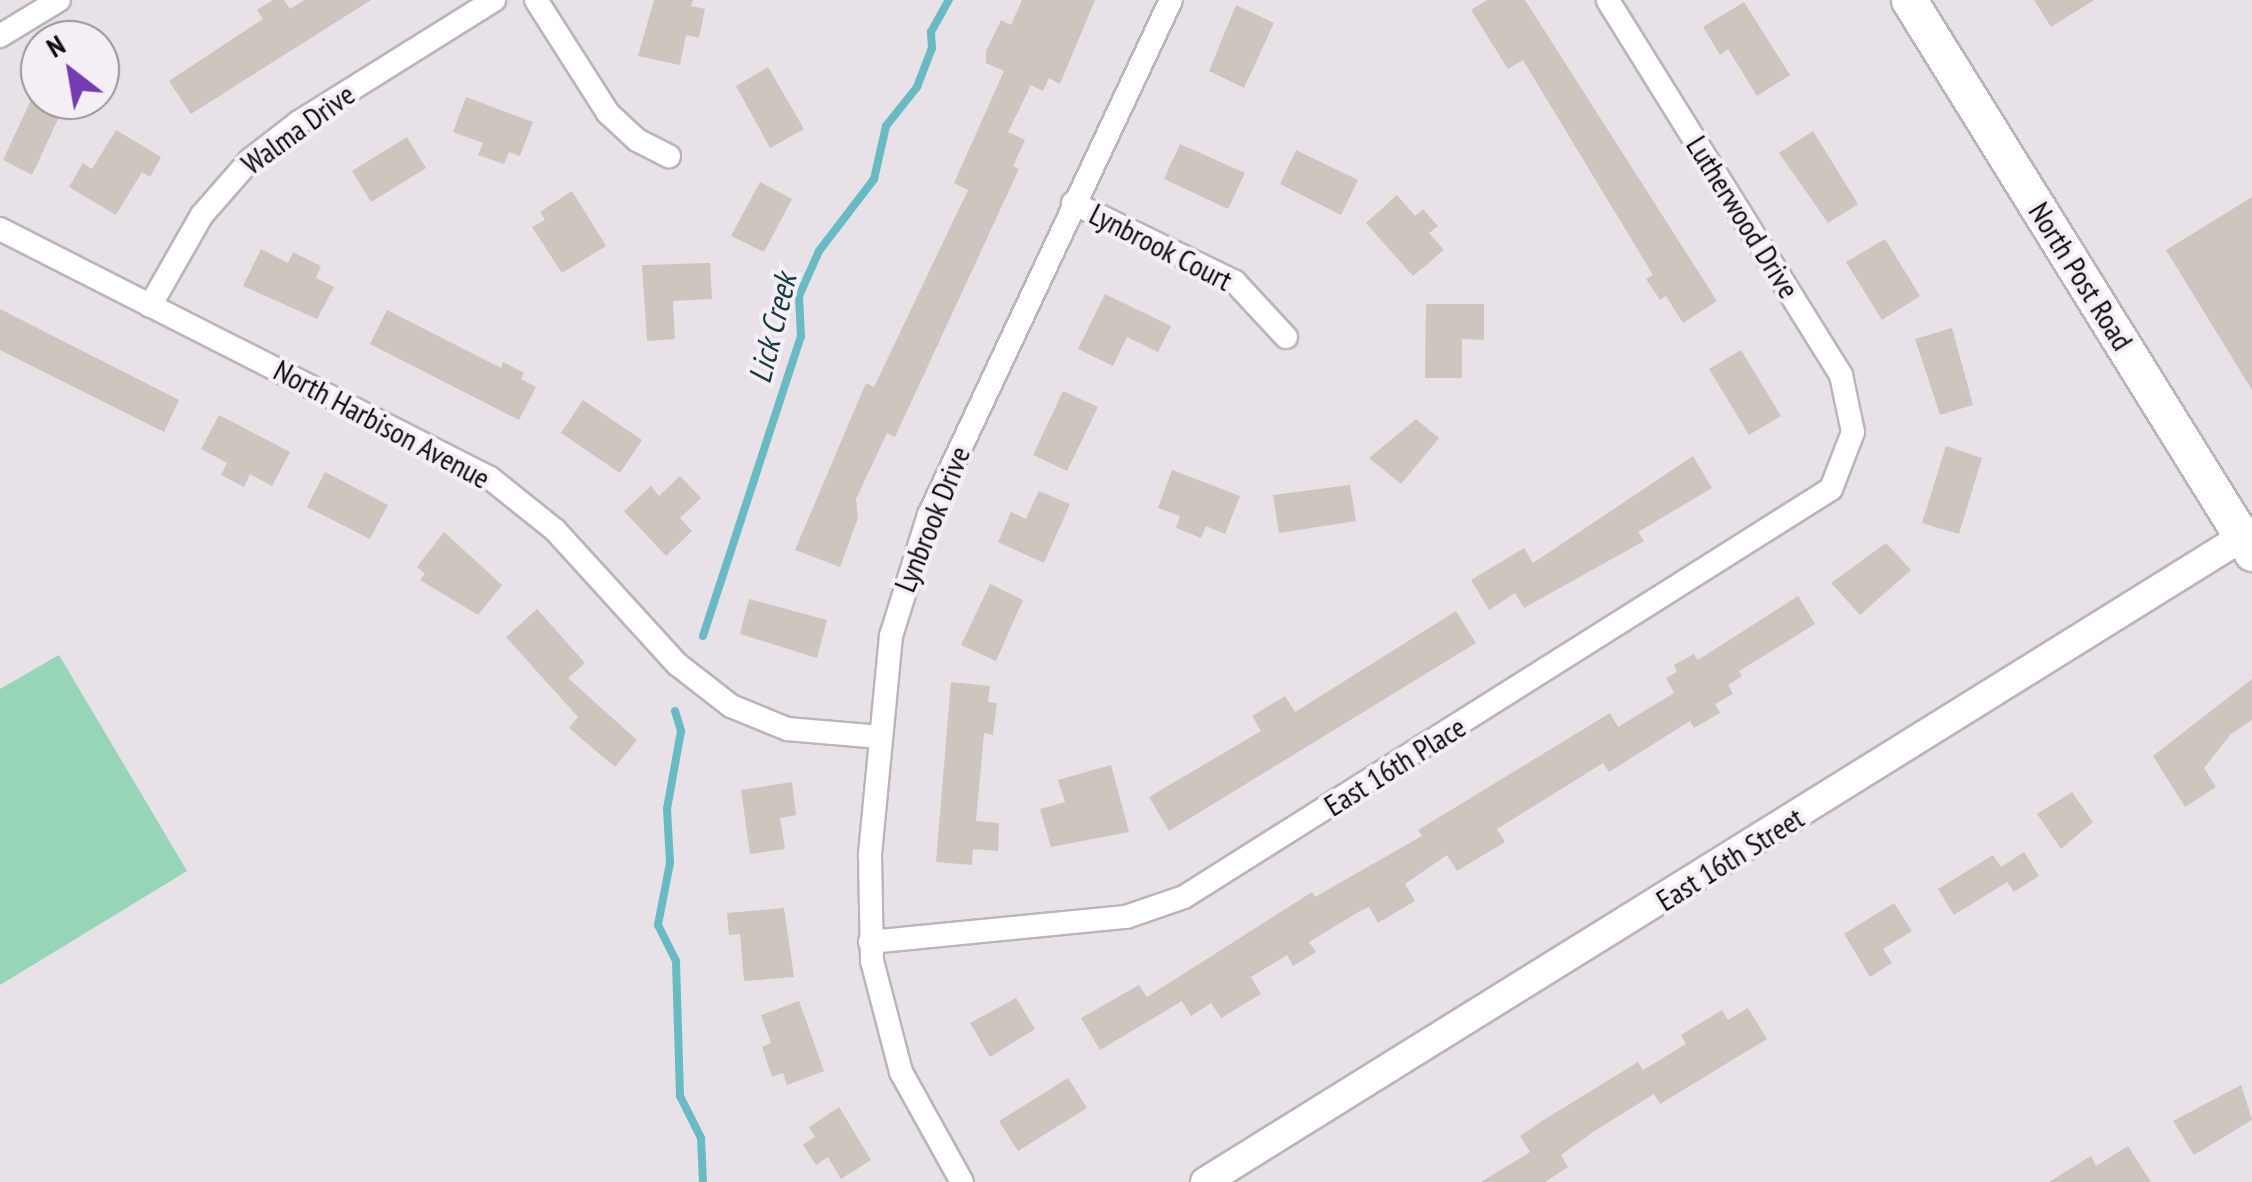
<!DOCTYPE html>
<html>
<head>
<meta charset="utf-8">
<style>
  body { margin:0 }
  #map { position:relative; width:2252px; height:1182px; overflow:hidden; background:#e8e1e8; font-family:"PT Sans Narrow",sans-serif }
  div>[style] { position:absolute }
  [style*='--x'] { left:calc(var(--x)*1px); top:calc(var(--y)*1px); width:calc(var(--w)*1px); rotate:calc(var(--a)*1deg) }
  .green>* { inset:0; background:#96d5b8 }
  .stream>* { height:8px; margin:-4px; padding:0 4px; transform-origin:4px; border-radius:4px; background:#67bbc3 }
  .building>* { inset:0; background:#ccc6be }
  .roads { filter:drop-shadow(2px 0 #bbb4bb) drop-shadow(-2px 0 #bbb4bb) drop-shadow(0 2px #bbb4bb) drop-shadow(0 -2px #bbb4bb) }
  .minor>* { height:22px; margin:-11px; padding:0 11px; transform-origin:11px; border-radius:11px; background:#fff }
  .tertiary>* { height:28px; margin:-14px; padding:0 14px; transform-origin:14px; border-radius:14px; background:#fff }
  .primary>* { height:35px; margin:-17.5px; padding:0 17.5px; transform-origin:17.5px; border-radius:17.5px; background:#fff }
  span { translate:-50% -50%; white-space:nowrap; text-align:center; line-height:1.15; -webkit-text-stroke:8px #f5eef5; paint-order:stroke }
  .street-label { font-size:30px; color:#0d0b0d }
  .water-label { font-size:32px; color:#133b3f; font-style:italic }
  .north { position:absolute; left:20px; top:20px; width:100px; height:100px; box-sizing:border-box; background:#f5eef5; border:2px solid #989398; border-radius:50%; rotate:329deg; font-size:28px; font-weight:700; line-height:40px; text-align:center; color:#0d0b0d }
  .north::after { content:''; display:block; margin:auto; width:35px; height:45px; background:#743cb2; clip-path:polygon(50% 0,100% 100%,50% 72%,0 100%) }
</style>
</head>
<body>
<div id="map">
  <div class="green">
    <div style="clip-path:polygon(59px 655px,187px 871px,0 985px,0 689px)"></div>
  </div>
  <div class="stream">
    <div style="--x:703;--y:636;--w:315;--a:-71.9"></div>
    <div style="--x:801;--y:337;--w:41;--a:-92.8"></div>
    <div style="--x:799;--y:296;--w:49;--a:-66"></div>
    <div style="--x:819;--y:251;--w:91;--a:-52.6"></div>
    <div style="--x:874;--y:179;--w:54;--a:-77.2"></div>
    <div style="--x:886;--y:126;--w:50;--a:-51.5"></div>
    <div style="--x:917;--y:87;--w:42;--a:-69"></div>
    <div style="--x:932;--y:48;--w:16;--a:-94"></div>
    <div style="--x:931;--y:32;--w:37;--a:-61"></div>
    <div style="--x:675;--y:711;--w:21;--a:73"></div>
    <div style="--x:681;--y:731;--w:79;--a:100.2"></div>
    <div style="--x:667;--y:809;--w:54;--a:86.8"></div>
    <div style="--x:670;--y:863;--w:63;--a:101"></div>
    <div style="--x:658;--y:925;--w:40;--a:63.4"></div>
    <div style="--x:676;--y:961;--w:135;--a:88.3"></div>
    <div style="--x:680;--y:1096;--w:47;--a:63.4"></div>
    <div style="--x:701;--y:1138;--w:44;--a:87.4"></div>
  </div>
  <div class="building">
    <div style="clip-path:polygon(273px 0,284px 0,290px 9px,305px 0,371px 0,191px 114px,169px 81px,263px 19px,257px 10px)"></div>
    <div style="clip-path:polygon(654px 0,693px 0,691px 6px,705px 9px,699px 38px,686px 35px,680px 65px,638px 56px)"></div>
    <div style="clip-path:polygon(1022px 0,1095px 0,1060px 84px,1049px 78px,1043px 91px,1031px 85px,1008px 132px,1025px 140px,1013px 166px,1019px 169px,895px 437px,887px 433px,856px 499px,858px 518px,840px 567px,795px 550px,866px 383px,874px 387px,968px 190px,954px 183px,1004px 71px,986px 63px,986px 51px,1001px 20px,1011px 25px)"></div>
    <div style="clip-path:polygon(1487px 0,1525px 0,1717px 301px,1683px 323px,1666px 296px,1660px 300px,1646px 279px,1653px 275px,1523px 60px,1508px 69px,1471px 10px)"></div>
    <div style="clip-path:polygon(2034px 0,2094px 0,2051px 27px)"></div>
    <div style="clip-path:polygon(1744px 2px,1790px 75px,1757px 96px,1728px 49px,1720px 55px,1703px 27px)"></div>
    <div style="clip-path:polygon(1236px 5px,1274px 23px,1244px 88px,1209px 71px)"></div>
    <div style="clip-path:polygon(768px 67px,804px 129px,770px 148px,736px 86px)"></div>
    <div style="clip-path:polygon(466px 97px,533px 122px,520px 156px,509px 152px,504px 164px,478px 155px,483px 143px,453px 132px)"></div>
    <div style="clip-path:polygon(31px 100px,67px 100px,32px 175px,3px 160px)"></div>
    <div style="clip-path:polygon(116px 130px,161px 157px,150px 177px,142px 172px,116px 215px,69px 187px,83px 163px,92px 169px)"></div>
    <div style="clip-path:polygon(1813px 131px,1858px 204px,1828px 223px,1779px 153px)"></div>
    <div style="clip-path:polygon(407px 137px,426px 168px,371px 202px,352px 171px)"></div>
    <div style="clip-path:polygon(1180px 144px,1245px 173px,1228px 209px,1164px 179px)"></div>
    <div style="clip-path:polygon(1296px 150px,1358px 180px,1341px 215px,1280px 184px)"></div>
    <div style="clip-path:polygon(760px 182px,792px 199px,764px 252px,731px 236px)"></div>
    <div style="clip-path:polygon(572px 191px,606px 246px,562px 273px,532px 227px,545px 220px,540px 212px)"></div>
    <div style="clip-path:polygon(1397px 195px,1415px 216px,1423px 209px,1438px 226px,1429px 233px,1444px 250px,1413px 276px,1366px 223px)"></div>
    <div style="clip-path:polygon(2252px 197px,2252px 390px,2166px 250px)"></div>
    <div style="clip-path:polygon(1885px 239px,1920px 296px,1882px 320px,1846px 262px)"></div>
    <div style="clip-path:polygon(261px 249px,288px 263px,293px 252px,321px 266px,316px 278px,334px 287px,317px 319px,243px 286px)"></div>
    <div style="clip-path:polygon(710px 263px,712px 299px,673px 301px,675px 339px,647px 341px,642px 265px)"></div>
    <div style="clip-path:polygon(1105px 294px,1171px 326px,1158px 352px,1127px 337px,1113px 366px,1078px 349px)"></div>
    <div style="clip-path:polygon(1426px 304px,1484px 304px,1484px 340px,1462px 339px,1462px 378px,1425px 378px)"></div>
    <div style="clip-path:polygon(0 309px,179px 400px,164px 432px,0 350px)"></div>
    <div style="clip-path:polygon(387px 310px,501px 368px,503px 362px,524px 373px,521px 379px,536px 387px,519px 420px,370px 344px)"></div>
    <div style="clip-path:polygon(1952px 328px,1973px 405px,1940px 415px,1915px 339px)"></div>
    <div style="clip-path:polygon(1741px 350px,1781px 416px,1749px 435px,1709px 369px)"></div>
    <div style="clip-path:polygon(1063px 391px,1098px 407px,1067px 471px,1033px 455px)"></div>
    <div style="clip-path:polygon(583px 400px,642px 440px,620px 473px,561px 433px)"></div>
    <div style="clip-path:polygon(219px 415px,290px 452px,272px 486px,250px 474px,244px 487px,221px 475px,227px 463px,201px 449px)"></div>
    <div style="clip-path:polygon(1416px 419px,1439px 438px,1401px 484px,1369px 458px)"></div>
    <div style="clip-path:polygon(1946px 446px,1982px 458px,1959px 534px,1922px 523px)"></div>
    <div style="clip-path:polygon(1693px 456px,1712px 488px,1638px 532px,1644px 541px,1524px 608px,1515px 593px,1489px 610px,1471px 580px,1524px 548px,1533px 563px)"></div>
    <div style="clip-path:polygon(1172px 470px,1240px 496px,1225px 534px,1206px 526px,1201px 538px,1176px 528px,1180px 516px,1158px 508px)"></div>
    <div style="clip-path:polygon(325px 472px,388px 505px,370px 539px,307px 507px)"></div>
    <div style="clip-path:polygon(680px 476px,701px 498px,680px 518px,692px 531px,666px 556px,624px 511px,651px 486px,659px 496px)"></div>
    <div style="clip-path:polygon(1350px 485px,1356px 521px,1279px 533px,1273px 495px)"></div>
    <div style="clip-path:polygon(1039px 491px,1070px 504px,1044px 563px,998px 542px,1011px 512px,1026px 519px)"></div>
    <div style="clip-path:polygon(444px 532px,502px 585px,478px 615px,420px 580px,425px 574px,417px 567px)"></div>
    <div style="clip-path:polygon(1886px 543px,1911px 570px,1860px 615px,1831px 583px)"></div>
    <div style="clip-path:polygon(990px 584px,1023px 600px,996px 661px,961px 645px)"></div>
    <div style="clip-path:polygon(1798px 596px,1815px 624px,1739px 671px,1742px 676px,1728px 685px,1733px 694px,1715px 704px,1720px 713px,1694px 728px,1690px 721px,1609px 772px,1603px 763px,1497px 829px,1505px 842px,1457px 871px,1447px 855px,1405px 884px,1415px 901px,1378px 923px,1369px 907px,1360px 911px,1309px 942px,1316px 952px,1293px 966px,1287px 955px,1251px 977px,1261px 994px,1221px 1018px,1211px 1003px,1191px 1016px,1182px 1001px,1100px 1050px,1081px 1018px,1139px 985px,1147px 997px,1312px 892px,1315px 897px,1422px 836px,1418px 830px,1610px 713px,1618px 727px,1674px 693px,1666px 678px,1677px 672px,1674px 665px,1694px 654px,1698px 660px)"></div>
    <div style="clip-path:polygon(749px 599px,827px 620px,817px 658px,740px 634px)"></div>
    <div style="clip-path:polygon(537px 609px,585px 663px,568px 678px,637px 740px,615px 767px,569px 728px,578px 717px,506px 637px)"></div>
    <div style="clip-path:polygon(1456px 611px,1476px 643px,1169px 831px,1149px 797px,1261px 731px,1252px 716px,1285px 696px,1295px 712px)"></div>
    <div style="clip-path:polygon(2252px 679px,2252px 720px,2231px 734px,2204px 768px,2216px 787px,2185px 807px,2153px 756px)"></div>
    <div style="clip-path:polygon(951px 682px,990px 686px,988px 702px,997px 703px,993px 735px,984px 733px,976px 821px,999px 823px,998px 851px,973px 849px,972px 865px,936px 862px)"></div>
    <div style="clip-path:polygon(1111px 765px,1129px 832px,1051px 847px,1040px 809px,1065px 802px,1058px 780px)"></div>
    <div style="clip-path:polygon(792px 782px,796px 815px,780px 818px,785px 849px,750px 854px,741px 790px)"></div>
    <div style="clip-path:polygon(2072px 792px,2093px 822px,2061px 849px,2037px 814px)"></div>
    <div style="clip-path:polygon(2024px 852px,2039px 876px,2014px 892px,2007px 882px,1954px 915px,1938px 889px,1993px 855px,2001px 867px)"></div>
    <div style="clip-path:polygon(1894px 903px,1912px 931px,1883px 949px,1892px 963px,1870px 977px,1844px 934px)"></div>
    <div style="clip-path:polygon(784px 908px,794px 977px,744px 981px,740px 934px,729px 935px,727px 913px)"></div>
    <div style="clip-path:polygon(1016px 998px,1035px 1029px,990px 1057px,970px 1023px)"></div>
    <div style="clip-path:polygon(799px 1001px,824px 1071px,787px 1085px,783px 1073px,772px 1077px,762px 1047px,771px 1043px,761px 1015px)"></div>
    <div style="clip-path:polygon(1748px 1008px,1767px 1039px,1660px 1104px,1654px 1094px,1593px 1132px,1561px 1155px,1568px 1167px,1545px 1182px,1481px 1182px,1530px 1152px,1520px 1136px,1542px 1121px,1638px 1062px,1643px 1070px,1686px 1044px,1681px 1035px,1722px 1010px,1728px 1020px)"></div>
    <div style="clip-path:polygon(1068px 1078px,1087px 1108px,1018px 1151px,999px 1121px)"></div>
    <div style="clip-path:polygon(2241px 1085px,2252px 1120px,2194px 1155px,2173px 1121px)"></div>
    <div style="clip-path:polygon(839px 1107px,871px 1160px,841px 1179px,828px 1157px,816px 1165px,803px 1145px,815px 1137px,809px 1127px)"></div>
    <div style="clip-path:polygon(2128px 1146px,2151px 1182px,2049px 1182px,2091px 1156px,2096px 1166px)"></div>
  </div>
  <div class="roads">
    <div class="minor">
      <div style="--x:536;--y:0;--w:134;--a:57.5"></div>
      <div style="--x:608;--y:113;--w:40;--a:43"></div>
      <div style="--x:637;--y:140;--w:36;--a:27"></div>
      <div style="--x:0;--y:36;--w:69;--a:-31.4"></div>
      <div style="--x:1073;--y:203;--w:180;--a:26"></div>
      <div style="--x:1235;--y:282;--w:75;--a:47.2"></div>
      <div style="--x:0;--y:229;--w:550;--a:26.94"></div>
      <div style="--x:490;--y:478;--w:83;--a:38.7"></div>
      <div style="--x:555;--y:530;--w:181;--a:47.7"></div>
      <div style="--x:677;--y:664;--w:68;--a:37.9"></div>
      <div style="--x:731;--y:706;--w:61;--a:22.3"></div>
      <div style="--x:787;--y:729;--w:94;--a:4.9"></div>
      <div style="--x:150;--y:306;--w:105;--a:-60.3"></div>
      <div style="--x:202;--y:215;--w:73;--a:-48.9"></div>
      <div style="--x:250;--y:160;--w:62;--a:-37.8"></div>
      <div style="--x:299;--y:122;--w:230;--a:-32"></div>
      <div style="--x:870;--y:942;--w:257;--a:-5.6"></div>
      <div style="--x:1126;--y:917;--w:61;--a:-19"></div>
      <div style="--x:1184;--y:897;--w:765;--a:-32.24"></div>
      <div style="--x:1831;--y:489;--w:61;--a:-68.9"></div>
      <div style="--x:1853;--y:432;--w:58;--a:-101.9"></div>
      <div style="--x:1841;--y:375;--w:441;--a:-121.9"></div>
      <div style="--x:962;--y:1182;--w:126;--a:-119"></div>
      <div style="--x:901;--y:1072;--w:115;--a:-104.6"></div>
      <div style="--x:872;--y:961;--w:107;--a:-91.1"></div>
      <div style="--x:870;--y:854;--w:219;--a:-84.5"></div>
      <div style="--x:891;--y:636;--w:127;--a:-72.6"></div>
      <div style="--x:929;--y:515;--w:569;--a:-64.83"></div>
    </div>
    <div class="tertiary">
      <div style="--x:1205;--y:1182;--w:1233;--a:-31.87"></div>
    </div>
    <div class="primary">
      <div style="--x:1909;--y:0;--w:651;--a:58.19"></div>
    </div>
  </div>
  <div class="street-label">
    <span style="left:298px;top:129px;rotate:-36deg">Walma Drive</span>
    <span style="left:1743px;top:217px;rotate:58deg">Lutherwood Drive</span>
    <span style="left:1161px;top:247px;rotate:27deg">Lynbrook Court</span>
    <span style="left:2081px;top:276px;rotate:58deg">North Post Road</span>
    <span style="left:382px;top:424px;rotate:28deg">North Harbison Avenue</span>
    <span style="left:932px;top:519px;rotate:-68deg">Lynbrook Drive</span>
    <span style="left:1395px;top:766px;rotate:-32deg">East 16th Place</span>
    <span style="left:1730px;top:859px;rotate:-32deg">East 16th Street</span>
  </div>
  <div class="water-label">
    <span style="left:772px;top:328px;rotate:-76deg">Lick Creek</span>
  </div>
  <div class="north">N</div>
</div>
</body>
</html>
